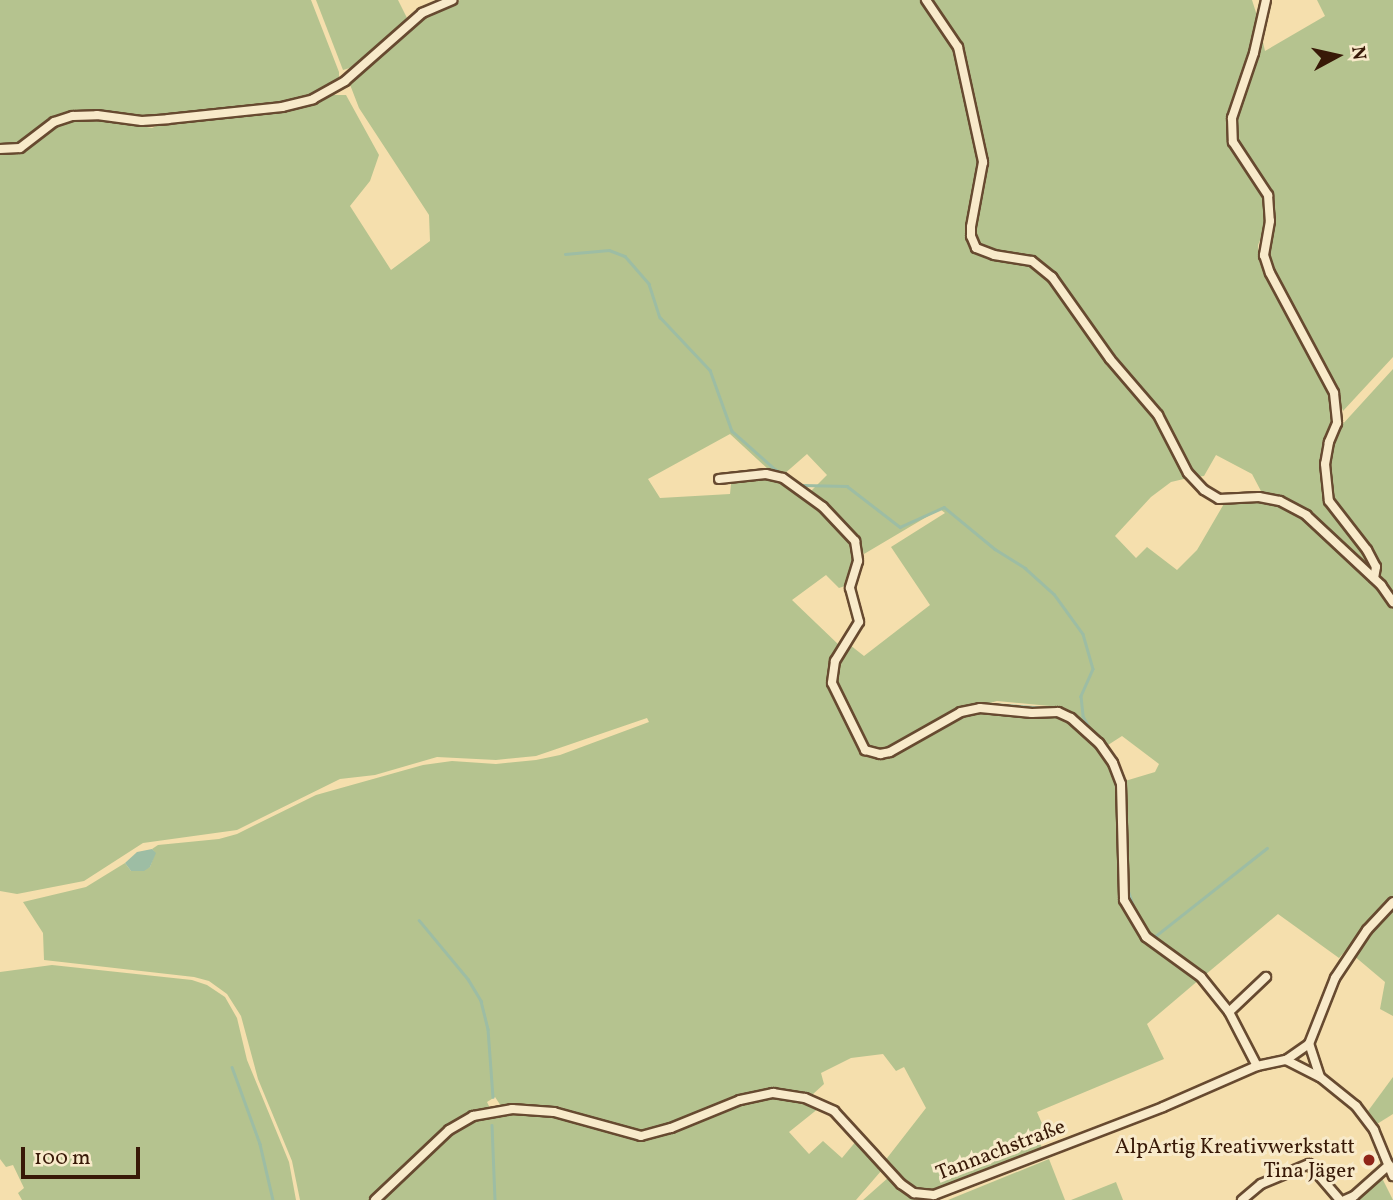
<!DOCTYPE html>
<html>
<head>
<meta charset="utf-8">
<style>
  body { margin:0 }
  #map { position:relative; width:1393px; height:1200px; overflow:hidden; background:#f5dfad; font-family:Vollkorn,serif }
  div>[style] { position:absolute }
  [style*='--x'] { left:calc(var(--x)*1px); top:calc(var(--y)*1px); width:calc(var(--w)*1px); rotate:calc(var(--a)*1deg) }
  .green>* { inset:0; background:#b5c38f }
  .water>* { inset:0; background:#9dbda4 }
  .stream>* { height:2.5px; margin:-1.25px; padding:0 1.25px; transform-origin:1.25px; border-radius:1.25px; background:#9dbda4 }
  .roads { filter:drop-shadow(2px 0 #674a30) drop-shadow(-2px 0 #674a30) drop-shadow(0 2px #674a30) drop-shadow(0 -2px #674a30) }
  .minor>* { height:8px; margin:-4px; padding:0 4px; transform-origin:4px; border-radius:4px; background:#f8eaca }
  .dots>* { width:19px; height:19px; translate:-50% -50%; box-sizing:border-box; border:4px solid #f8eaca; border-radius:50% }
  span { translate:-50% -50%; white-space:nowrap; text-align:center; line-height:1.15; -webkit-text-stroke:6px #f8eaca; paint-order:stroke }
  .poi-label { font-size:21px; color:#381907 }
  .right { translate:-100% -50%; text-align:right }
  .street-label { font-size:21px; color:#381907 }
  .north { position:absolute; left:1302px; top:21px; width:70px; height:70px; -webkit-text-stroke:5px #f8eaca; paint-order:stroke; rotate:82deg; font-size:19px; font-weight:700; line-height:28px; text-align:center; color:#381907 }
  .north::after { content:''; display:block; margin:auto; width:24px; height:32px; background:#381907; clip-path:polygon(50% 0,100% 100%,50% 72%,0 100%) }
  .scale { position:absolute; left:21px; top:1147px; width:119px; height:32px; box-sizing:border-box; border:4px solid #381907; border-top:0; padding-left:9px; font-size:21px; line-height:24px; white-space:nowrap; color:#381907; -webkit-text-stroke:5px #f8eaca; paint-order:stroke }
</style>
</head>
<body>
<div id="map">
  <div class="green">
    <div style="clip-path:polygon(0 0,311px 0,339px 72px,339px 81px,312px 96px,281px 103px,142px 118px,97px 111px,72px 111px,52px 118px,18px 146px,0 146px)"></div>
    <div style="clip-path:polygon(316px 0,398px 0,407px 18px,384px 42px,353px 67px,343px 70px)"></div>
    <div style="clip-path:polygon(evenodd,460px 0,1252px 0,1260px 25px,1228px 130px,1235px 155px,1265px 196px,1268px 221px,1258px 245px,1259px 260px,1331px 395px,1334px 423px,1324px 442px,1322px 456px,1328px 460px,1332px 443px,1341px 426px,1393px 369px,1393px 594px,1381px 576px,1381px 565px,1364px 574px,1393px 607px,1393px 897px,1339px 958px,1278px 914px,1205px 975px,1148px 934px,1128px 899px,1125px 885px,1125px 781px,1155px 772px,1159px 764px,1122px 736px,1108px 745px,1059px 711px,1060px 707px,997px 701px,980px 706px,902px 745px,879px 751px,866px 748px,836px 691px,835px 672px,844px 650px,850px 645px,864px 656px,930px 605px,891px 547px,945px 513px,940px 509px,864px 554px,858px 541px,810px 492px,827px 475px,807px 454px,783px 475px,769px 470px,730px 434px,648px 479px,660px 498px,730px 494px,731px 484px,773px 476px,821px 510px,852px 543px,855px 562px,848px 585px,839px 588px,826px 575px,792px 600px,840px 646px,829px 670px,829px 683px,864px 753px,879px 758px,891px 755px,962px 715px,991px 710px,1057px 718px,1068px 723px,1096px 745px,1111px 764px,1120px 806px,1121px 901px,1146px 944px,1200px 979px,1147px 1024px,1164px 1059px,1037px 1112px,1047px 1135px,1039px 1140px,1042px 1148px,930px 1192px,922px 1193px,903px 1182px,884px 1162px,926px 1108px,904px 1067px,896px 1071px,883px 1054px,851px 1058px,821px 1073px,824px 1084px,812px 1095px,774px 1090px,739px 1096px,669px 1126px,641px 1133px,555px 1110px,501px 1106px,495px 1097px,487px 1102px,490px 1108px,471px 1113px,447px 1128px,371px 1200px,300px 1200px,292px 1161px,258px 1079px,241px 1016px,227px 994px,209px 981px,194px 977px,44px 960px,43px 933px,23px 902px,86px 887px,125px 863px,131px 871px,150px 867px,155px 853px,152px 849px,158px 845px,219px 839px,237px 834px,316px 795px,423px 765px,452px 761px,496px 764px,536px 760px,560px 755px,649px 722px,647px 718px,536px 756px,496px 760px,437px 757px,375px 775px,340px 779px,237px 830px,143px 843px,84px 881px,17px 894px,0 891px,0 153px,22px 152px,55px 125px,73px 119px,97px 118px,152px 128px,167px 121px,282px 112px,331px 95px,346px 95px,379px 155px,370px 181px,350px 206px,391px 270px,430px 241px,429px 215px,359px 108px,349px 82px,424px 15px,460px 0,943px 31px,953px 31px,961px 45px,987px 163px,985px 186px,975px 228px,977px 241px,994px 252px,1034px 258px,1055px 275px,1113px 358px,1161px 413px,1196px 477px,1204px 476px,1216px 455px,1252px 474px,1262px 493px,1276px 503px,1225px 502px,1197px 550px,1177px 570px,1147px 547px,1136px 558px,1115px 536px,1151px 497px,1171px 482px,1188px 478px,1155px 416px,1107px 361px,1049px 280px,1031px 263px,980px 256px,970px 247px,969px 236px,978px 163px,962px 70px,955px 50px,943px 31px)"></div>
    <div style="clip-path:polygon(1317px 0,1393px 0,1393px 357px,1343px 411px,1332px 378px,1273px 271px,1268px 255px,1274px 207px,1270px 194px,1235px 141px,1235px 119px,1262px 38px,1265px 51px,1325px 16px)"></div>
    <div style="clip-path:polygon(1393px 906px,1393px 1016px,1380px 1009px,1385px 982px,1353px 955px)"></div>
    <div style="clip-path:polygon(52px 965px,192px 980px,207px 985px,225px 997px,237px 1018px,247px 1060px,289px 1162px,296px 1200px,22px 1200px,18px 1193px,24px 1188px,13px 1165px,6px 1167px,0 1159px,0 972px)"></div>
    <div style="clip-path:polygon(1393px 1077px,1393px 1114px,1377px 1124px,1368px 1111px)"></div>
    <div style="clip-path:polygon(773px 1096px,791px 1097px,819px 1108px,789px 1132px,809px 1154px,823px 1141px,842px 1158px,857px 1140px,881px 1166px,881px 1171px,856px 1200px,378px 1200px,450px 1133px,474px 1119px,513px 1112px,555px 1116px,641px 1138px,741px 1102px)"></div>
    <div style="clip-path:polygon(1049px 1159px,1065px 1200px,948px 1200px)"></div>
    <div style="clip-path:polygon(889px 1177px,913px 1197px,924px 1200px,863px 1200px)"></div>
    <div style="clip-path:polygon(1382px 1178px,1393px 1200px,1357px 1200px)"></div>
    <div style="clip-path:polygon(1116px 1182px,1123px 1200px,1071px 1200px)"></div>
  </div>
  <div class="water">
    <div style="clip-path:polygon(152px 849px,156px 853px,150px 867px,144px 871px,131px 871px,125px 863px,137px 852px)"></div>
  </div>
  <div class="stream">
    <div style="--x:565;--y:254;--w:44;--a:-5.2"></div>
    <div style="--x:609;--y:250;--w:17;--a:21"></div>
    <div style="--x:625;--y:256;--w:37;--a:49"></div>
    <div style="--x:649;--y:284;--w:35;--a:72"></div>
    <div style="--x:660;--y:317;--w:73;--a:46.7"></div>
    <div style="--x:710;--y:370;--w:65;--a:70.2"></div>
    <div style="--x:732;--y:431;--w:57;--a:41.5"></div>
    <div style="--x:775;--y:469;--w:31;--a:31"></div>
    <div style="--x:802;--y:485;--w:45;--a:1.3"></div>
    <div style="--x:847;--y:486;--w:67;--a:37.7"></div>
    <div style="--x:900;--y:527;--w:48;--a:-24.4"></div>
    <div style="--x:944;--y:507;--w:66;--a:39.5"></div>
    <div style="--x:995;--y:549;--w:36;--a:32"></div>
    <div style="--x:1025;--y:568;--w:39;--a:42"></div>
    <div style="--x:1054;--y:594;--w:49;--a:54.1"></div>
    <div style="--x:1083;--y:634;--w:36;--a:74"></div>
    <div style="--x:1093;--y:669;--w:30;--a:114"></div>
    <div style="--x:1081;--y:696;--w:20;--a:84"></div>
    <div style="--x:1083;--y:716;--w:18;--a:61"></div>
    <div style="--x:992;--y:704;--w:56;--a:4.1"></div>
    <div style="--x:1068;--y:712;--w:21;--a:37"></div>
    <div style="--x:1126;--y:806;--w:39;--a:90"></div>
    <div style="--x:1128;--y:890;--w:24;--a:71"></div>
    <div style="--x:1140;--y:919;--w:23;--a:56"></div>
    <div style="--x:1153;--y:938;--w:145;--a:-38.3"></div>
    <div style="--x:419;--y:920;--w:77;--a:50.3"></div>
    <div style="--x:468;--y:979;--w:26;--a:59"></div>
    <div style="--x:481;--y:1001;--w:29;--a:76"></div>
    <div style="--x:488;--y:1029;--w:68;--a:85.8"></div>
    <div style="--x:232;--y:1067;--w:82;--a:70"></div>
    <div style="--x:260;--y:1144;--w:57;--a:76.9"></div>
    <div style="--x:492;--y:1125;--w:75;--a:87.7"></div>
  </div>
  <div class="roads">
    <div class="minor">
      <div style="--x:926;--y:0;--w:57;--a:55.8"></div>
      <div style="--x:958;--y:47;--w:118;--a:77.7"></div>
      <div style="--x:983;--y:162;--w:66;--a:100.5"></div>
      <div style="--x:971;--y:227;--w:9;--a:90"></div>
      <div style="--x:971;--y:236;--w:13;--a:67"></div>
      <div style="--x:976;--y:248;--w:19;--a:21"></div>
      <div style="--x:994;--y:255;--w:38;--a:9"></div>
      <div style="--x:1032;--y:261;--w:26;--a:39"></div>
      <div style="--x:1052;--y:277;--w:100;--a:54.7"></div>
      <div style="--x:1110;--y:359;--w:74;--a:49.4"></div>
      <div style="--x:1158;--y:415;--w:65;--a:62.7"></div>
      <div style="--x:1188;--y:473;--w:23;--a:47"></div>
      <div style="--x:1204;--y:490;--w:17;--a:31"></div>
      <div style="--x:1219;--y:499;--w:40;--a:-2.9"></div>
      <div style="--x:1259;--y:497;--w:21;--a:11"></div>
      <div style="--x:1280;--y:501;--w:30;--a:28"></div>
      <div style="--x:1306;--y:515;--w:103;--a:43"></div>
      <div style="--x:1381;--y:585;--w:21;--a:55"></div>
      <div style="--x:1266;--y:0;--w:54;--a:102.8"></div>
      <div style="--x:1254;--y:53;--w:69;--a:108.7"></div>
      <div style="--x:1232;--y:118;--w:24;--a:88"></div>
      <div style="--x:1233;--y:142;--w:64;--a:56.6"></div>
      <div style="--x:1268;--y:195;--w:26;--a:86"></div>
      <div style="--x:1270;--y:221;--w:35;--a:100"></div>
      <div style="--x:1264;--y:255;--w:19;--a:72"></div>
      <div style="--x:1270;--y:273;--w:136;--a:61.9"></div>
      <div style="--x:1334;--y:393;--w:30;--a:84"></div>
      <div style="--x:1337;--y:423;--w:21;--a:113"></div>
      <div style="--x:1329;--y:442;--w:22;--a:100"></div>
      <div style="--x:1325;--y:464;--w:37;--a:84"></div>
      <div style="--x:1329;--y:501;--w:62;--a:52.2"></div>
      <div style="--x:1367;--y:550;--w:19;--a:62"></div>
      <div style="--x:1376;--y:567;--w:11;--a:100"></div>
      <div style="--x:0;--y:149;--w:20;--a:-3"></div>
      <div style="--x:20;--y:148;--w:43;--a:-37.4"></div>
      <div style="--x:54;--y:122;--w:20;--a:-18"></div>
      <div style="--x:73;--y:116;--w:24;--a:-2"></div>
      <div style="--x:97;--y:115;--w:45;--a:7.6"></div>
      <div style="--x:142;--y:121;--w:26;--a:-4"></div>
      <div style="--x:168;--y:119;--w:115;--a:-6"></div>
      <div style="--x:282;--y:107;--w:32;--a:-14"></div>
      <div style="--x:313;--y:99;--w:37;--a:-29"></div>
      <div style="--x:345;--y:81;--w:103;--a:-41.4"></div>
      <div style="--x:422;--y:13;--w:33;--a:-23"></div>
      <div style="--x:719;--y:479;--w:47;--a:-6.1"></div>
      <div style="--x:766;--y:474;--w:17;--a:13"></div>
      <div style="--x:783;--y:478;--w:49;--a:35.9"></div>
      <div style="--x:823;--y:507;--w:47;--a:46.7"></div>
      <div style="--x:855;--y:541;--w:20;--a:81"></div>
      <div style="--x:858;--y:561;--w:28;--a:107"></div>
      <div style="--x:850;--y:588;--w:35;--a:75"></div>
      <div style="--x:859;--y:622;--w:46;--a:121.6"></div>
      <div style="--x:835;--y:661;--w:22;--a:98"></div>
      <div style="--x:832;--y:683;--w:75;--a:63.8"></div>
      <div style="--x:865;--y:750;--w:16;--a:15"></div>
      <div style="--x:880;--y:754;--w:10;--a:-11"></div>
      <div style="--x:890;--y:752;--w:81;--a:-29.4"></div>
      <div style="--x:961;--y:712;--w:19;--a:-12"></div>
      <div style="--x:980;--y:708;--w:52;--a:5.5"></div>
      <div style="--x:1032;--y:713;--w:26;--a:-2"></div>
      <div style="--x:1058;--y:712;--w:14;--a:25"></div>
      <div style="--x:1071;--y:718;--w:38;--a:42"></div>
      <div style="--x:1099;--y:743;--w:24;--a:55"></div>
      <div style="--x:1113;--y:763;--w:22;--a:69"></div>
      <div style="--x:1121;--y:784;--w:116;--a:88.5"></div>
      <div style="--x:1124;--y:900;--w:43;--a:59.3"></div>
      <div style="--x:1146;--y:937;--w:68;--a:36"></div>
      <div style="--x:1201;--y:977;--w:45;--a:51.3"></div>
      <div style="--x:1229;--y:1012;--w:61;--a:62.6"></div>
      <div style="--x:1229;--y:1012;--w:51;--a:-43.4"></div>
      <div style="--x:1286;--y:1060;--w:38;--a:27"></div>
      <div style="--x:1320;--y:1077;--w:46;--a:38.9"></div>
      <div style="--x:1356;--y:1106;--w:30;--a:53"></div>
      <div style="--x:1374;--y:1130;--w:50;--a:67.6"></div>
      <div style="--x:1320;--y:1077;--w:35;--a:-108"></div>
      <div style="--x:1309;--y:1044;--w:71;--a:-68.5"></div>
      <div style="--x:1335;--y:978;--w:58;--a:-56.3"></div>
      <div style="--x:1367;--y:930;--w:38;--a:-47"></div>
      <div style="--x:375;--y:1200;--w:102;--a:-43.4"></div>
      <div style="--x:449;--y:1130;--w:28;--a:-30"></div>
      <div style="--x:473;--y:1116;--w:40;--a:-10"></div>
      <div style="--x:512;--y:1109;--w:42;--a:4.1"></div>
      <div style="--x:554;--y:1112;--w:90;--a:15.4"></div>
      <div style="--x:641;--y:1136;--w:31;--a:-15"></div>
      <div style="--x:671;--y:1128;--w:74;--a:-22.1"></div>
      <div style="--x:740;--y:1100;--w:34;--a:-12"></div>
      <div style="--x:773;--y:1093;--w:32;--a:9"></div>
      <div style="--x:805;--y:1098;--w:32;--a:24"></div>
      <div style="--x:834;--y:1111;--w:99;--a:47.5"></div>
      <div style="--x:901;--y:1184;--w:16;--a:35"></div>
      <div style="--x:914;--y:1193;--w:20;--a:6"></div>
      <div style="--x:934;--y:1195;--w:245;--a:-21"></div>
      <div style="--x:1163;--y:1107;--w:103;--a:-23.6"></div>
      <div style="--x:1257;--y:1066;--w:30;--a:-12"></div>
      <div style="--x:1286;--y:1060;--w:28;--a:-35"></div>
      <div style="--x:1242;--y:1200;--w:25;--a:-40"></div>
      <div style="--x:1261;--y:1184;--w:52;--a:-22.6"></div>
      <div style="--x:1309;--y:1164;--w:48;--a:49.3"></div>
      <div style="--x:1345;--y:1200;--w:10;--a:-24"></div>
      <div style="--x:1354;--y:1196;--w:47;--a:-41.5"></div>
    </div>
  </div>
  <div class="dots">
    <div style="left:1369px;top:1160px;background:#8f2418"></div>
  </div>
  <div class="poi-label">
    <span class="right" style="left:1355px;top:1160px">AlpArtig Kreativwerkstatt<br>Tina Jäger</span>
  </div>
  <div class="street-label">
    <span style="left:1001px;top:1151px;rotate:-21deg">Tannachstraße</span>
  </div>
  <div class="north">N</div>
  <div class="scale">100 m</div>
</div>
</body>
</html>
